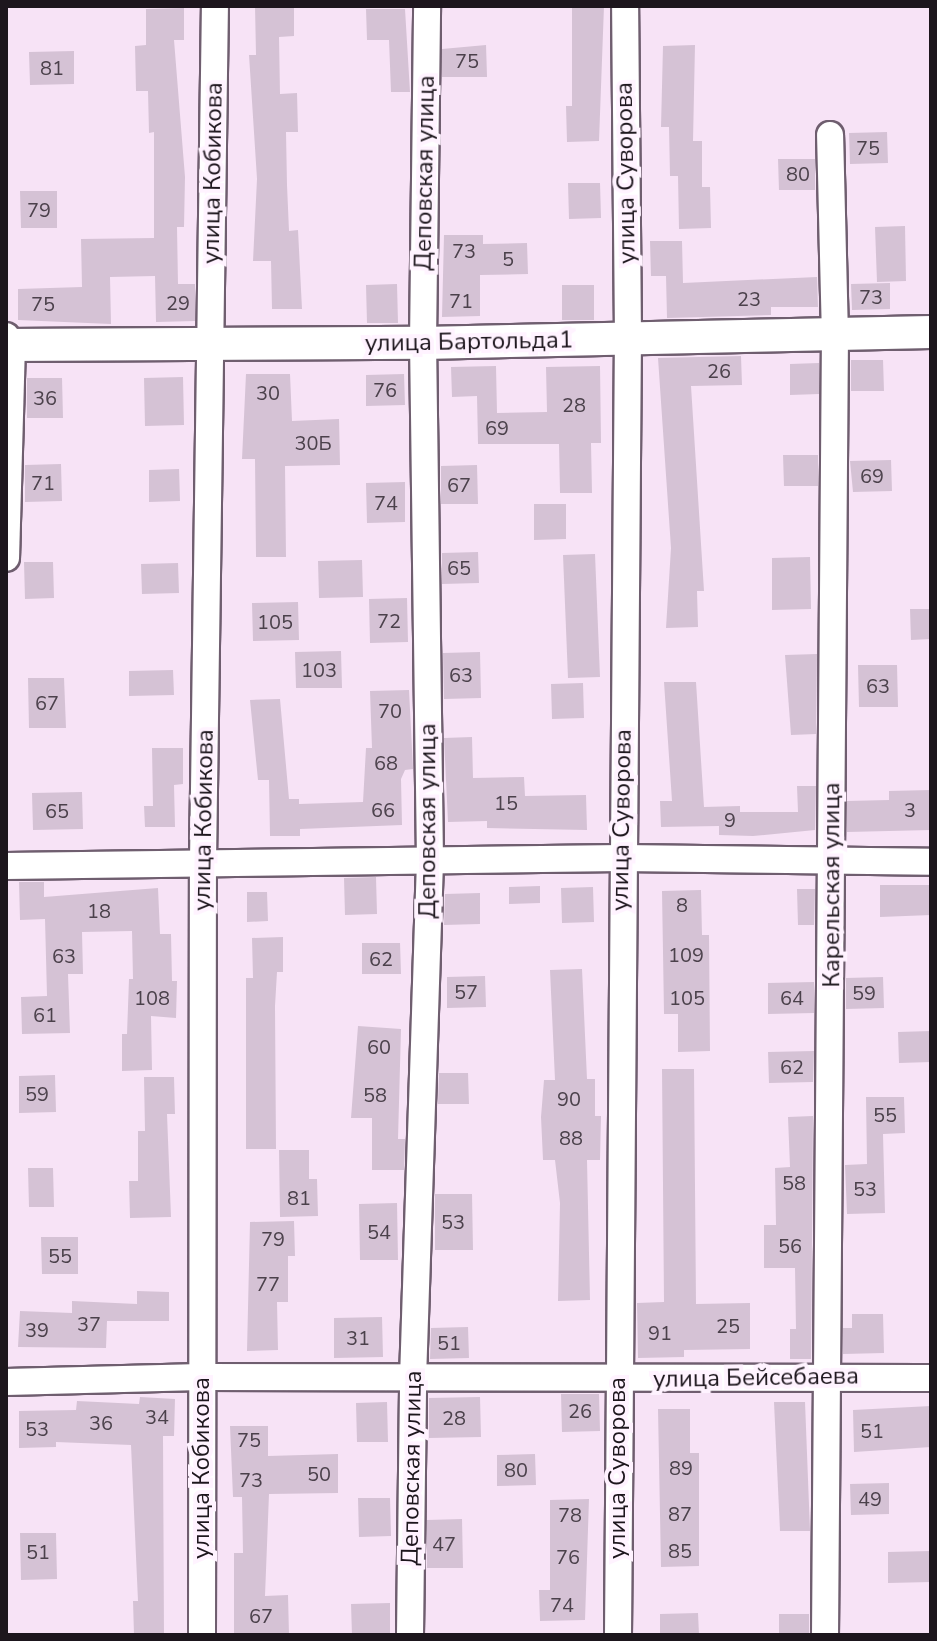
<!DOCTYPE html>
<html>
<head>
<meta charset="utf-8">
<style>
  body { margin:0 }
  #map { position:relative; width:937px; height:1641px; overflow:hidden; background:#f7e3f6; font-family:"Nunito Sans",sans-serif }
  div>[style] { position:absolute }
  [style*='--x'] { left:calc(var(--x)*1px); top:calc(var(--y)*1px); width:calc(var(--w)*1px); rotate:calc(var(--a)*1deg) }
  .building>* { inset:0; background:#d5c2d5 }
  .roads { filter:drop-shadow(2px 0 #6f5e6f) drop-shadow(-2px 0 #6f5e6f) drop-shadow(0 2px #6f5e6f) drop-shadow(0 -2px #6f5e6f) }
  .minor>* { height:26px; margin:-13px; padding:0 13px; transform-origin:13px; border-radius:13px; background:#fff }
  .tertiary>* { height:32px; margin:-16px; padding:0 16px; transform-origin:16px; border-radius:16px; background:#fff }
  span { translate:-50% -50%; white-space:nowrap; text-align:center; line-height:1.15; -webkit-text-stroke:8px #fff3ff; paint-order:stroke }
  .number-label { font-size:20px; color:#4b414b }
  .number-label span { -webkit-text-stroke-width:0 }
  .street-label { font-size:24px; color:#1d161d }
  .frame { position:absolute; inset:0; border:8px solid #1d161d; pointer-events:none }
</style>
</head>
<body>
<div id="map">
  <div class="building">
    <div style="clip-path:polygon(255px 6px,294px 6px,294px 36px,279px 37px,280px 94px,297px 93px,298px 132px,286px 132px,287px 185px,289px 231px,298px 230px,302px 309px,272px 309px,271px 261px,253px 261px,257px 179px,249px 55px,256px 55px)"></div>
    <div style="clip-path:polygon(572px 6px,604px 6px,599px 141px,567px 142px,566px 106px,572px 106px)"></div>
    <div style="clip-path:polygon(184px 8px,184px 40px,174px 40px,185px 177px,184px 227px,177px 227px,178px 284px,195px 284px,195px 321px,156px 322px,155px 276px,110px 277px,111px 324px,18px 320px,18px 289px,82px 287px,81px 239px,154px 238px,154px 132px,149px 133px,148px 91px,136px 91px,135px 46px,146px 45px,146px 9px)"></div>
    <div style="clip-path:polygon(366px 9px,405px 9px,410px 92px,391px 92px,389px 40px,367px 40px)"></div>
    <div style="clip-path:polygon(486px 45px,487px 77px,442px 77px,442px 49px)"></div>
    <div style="clip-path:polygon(695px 45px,693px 141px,702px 141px,702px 187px,710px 187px,711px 228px,679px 229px,678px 176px,670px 176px,669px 127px,661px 127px,663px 46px)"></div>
    <div style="clip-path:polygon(74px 51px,74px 84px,30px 85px,29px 52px)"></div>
    <div style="clip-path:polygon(887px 132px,888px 163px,850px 164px,849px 133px)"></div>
    <div style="clip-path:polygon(778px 159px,815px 159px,815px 190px,779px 190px)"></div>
    <div style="clip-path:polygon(568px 183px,600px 183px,601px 218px,569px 219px)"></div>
    <div style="clip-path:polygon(20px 191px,57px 191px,57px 228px,21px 228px)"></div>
    <div style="clip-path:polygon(905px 226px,906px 281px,877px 282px,875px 227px)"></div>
    <div style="clip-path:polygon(444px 235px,483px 235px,483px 244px,527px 243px,528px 274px,480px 275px,480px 316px,442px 317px)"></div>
    <div style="clip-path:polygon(650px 241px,682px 241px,683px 283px,817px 277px,818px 307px,771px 307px,771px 315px,667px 318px,666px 276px,651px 276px)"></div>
    <div style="clip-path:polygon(890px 283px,890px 309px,852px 310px,851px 284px)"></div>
    <div style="clip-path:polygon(397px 284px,398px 323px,367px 323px,366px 285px)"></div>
    <div style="clip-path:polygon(562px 285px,594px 285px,594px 320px,562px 320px)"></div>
    <div style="clip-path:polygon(741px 356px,742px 385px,691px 386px,704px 591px,697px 591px,698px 627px,666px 628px,671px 548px,658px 358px)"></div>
    <div style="clip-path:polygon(851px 360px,883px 360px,884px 391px,851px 391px)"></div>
    <div style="clip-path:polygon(819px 363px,819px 394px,790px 395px,790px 364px)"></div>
    <div style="clip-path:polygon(496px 366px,497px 413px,547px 412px,546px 367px,600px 366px,601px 443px,591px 443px,592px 493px,560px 493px,559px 444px,478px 444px,477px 396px,452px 397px,451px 367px)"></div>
    <div style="clip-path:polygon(246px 374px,290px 374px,292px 421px,339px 419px,340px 465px,285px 466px,286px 557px,256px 557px,255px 459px,242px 459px)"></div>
    <div style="clip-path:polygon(404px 374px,405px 405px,366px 406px,366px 375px)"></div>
    <div style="clip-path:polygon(183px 377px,184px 425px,145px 426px,144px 378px)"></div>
    <div style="clip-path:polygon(27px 378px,62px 378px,63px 418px,27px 418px)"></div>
    <div style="clip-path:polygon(783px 455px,818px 455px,818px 486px,784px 486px)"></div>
    <div style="clip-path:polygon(891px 460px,892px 491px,853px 492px,850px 461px)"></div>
    <div style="clip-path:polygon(61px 464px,62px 501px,25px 502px,25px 465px)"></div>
    <div style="clip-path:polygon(477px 465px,478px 504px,441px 504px,441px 466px)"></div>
    <div style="clip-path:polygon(179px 469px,180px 501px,149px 502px,149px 470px)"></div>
    <div style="clip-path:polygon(405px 482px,405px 522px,367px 523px,366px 483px)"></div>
    <div style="clip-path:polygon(534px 504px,566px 504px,566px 539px,534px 540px)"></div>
    <div style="clip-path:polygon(478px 552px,479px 583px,442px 584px,442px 553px)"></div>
    <div style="clip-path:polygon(595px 554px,600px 677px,568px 678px,563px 555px)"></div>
    <div style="clip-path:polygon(810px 557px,811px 609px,772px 610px,772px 558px)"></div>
    <div style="clip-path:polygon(362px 560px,363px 597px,319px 598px,318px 561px)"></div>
    <div style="clip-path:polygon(24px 562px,53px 562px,54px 598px,25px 599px)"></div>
    <div style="clip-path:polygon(178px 563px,179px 593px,142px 594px,141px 564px)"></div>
    <div style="clip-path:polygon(407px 598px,408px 642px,370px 643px,369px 599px)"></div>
    <div style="clip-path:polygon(298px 602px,299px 640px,253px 641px,252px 603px)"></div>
    <div style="clip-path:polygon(910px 609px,931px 609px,931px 639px,911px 640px)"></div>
    <div style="clip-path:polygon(341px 651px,342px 688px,296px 688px,295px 652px)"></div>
    <div style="clip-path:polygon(480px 652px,481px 698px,444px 699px,443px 653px)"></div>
    <div style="clip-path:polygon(817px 654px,816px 734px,791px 735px,785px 655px)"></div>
    <div style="clip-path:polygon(858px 665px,897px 665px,898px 707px,859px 707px)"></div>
    <div style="clip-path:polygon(173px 670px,174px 695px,129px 696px,129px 671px)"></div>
    <div style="clip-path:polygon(28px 678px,64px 678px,66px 728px,29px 728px)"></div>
    <div style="clip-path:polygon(664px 682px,696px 682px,704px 807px,740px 806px,740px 812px,798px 812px,797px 786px,816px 786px,815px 830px,753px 836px,719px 835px,719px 826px,661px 827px,660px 801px,672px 801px)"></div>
    <div style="clip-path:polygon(583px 683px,584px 718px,552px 719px,551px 684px)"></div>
    <div style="clip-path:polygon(409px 690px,413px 769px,405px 770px,401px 779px,402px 825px,300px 829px,300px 836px,270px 836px,269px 780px,258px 780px,250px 700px,280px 699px,289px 799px,299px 799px,299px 804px,363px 802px,366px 748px,372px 748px,370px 691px)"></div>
    <div style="clip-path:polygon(472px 737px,473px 778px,524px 777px,525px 796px,586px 795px,587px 830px,487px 828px,487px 821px,448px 822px,444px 738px)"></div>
    <div style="clip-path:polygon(152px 748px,183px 748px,183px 784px,174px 785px,175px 827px,145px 827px,144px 806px,153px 806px)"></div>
    <div style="clip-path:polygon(931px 790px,931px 830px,847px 832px,847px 801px,889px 800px,889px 791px)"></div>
    <div style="clip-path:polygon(82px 792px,83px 829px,33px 830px,32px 793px)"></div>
    <div style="clip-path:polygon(376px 877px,377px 914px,345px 915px,344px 878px)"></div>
    <div style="clip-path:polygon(19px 882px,44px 882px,44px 897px,158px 888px,160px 934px,171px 934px,172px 981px,177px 981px,176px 1018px,151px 1016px,152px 1070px,122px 1071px,122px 1034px,127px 1034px,129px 979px,133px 979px,132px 931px,82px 932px,83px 974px,68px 974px,70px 1033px,22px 1034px,21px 997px,47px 996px,45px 919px,20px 920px)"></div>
    <div style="clip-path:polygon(880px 885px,931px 885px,931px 915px,880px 917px)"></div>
    <div style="clip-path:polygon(540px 886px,540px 903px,509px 904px,509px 887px)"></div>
    <div style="clip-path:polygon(593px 887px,594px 922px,562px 923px,561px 888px)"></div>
    <div style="clip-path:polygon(797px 889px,815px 889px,814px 925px,798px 925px)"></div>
    <div style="clip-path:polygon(701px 890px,702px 935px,709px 935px,710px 1051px,678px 1052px,678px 1014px,664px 1014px,662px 891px)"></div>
    <div style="clip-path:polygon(247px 892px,267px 892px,268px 921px,247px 922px)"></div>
    <div style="clip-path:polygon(480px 893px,480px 924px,444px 925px,445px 894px)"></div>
    <div style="clip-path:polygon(283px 937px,283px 972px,277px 972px,275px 1006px,276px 1149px,246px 1149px,246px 978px,253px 978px,252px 938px)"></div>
    <div style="clip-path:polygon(362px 943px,400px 943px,401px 974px,362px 974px)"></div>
    <div style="clip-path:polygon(582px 969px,587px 1079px,595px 1079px,595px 1116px,601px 1116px,600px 1160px,587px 1160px,590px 1300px,558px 1301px,560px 1203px,555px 1160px,543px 1160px,541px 1117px,544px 1080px,555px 1080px,550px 970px)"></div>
    <div style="clip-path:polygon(485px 976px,486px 1007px,447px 1008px,447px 977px)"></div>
    <div style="clip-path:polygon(883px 977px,884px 1008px,846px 1009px,846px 978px)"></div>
    <div style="clip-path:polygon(814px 982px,814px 1013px,768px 1014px,768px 983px)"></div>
    <div style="clip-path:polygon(358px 1026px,401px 1029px,398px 1139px,405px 1139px,404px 1170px,372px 1170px,372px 1118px,351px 1118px)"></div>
    <div style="clip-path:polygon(931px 1031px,931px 1062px,899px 1063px,898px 1032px)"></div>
    <div style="clip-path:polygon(814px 1051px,813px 1082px,769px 1083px,768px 1052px)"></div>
    <div style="clip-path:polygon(662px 1069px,694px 1069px,696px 1304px,750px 1303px,750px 1349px,684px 1350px,684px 1357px,638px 1358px,637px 1303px,664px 1302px)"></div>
    <div style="clip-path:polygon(439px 1073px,468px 1073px,469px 1104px,438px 1104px)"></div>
    <div style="clip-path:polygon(55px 1075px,56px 1112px,19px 1113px,19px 1076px)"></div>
    <div style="clip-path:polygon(144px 1077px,174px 1077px,175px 1114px,167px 1114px,171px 1217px,130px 1218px,129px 1181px,138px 1181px,138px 1131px,145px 1131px)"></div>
    <div style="clip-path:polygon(866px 1097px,904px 1097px,905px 1133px,883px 1134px,885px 1213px,847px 1214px,845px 1165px,867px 1164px)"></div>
    <div style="clip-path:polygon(813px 1116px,811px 1359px,790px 1359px,790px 1329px,796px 1329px,795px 1268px,764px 1268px,764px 1225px,776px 1225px,775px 1168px,790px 1167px,788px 1117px)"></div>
    <div style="clip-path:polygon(279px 1150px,309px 1150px,309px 1179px,317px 1179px,318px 1216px,280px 1217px)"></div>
    <div style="clip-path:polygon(28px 1168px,53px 1168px,54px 1207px,29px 1207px)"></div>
    <div style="clip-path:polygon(435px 1194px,472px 1194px,473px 1250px,435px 1250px)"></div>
    <div style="clip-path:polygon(397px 1203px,398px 1260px,360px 1260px,359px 1204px)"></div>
    <div style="clip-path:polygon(294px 1221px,295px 1256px,288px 1256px,288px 1302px,277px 1302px,278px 1350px,247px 1351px,250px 1222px)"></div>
    <div style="clip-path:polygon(41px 1237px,78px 1237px,78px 1274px,42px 1274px)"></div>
    <div style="clip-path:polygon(137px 1291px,169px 1292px,169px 1321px,107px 1321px,106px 1348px,18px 1347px,20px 1311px,72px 1313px,72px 1301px,137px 1304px)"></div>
    <div style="clip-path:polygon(852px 1314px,883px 1314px,884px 1353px,843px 1354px,843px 1328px,852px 1328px)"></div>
    <div style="clip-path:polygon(382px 1317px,383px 1357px,334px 1358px,334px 1318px)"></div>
    <div style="clip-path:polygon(468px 1327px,469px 1358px,430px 1359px,431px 1328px)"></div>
    <div style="clip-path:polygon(561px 1394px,599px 1394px,600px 1431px,562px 1432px)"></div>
    <div style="clip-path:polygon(140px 1397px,175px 1399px,174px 1436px,163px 1436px,164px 1635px,134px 1635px,133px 1601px,138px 1601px,131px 1445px,56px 1442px,56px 1447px,19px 1448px,19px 1411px,76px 1410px,77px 1401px,139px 1404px)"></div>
    <div style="clip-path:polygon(480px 1397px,481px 1437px,429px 1438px,429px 1398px)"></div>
    <div style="clip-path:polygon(387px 1402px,388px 1442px,357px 1442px,356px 1403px)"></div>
    <div style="clip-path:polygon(774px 1402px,805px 1402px,810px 1531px,780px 1531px)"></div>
    <div style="clip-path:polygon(931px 1406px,931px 1447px,854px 1452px,853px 1410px)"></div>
    <div style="clip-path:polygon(658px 1409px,690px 1409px,690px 1453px,699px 1453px,699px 1566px,661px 1567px)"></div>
    <div style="clip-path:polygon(230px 1426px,268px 1426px,268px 1456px,338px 1454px,338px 1493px,269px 1494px,265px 1596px,288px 1595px,289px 1635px,234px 1635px,234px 1553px,243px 1553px,242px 1497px,233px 1497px)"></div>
    <div style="clip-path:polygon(535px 1454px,536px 1485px,497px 1486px,497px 1455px)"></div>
    <div style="clip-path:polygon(889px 1483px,889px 1514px,851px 1515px,850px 1484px)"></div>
    <div style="clip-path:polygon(358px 1498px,390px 1498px,391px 1536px,359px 1537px)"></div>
    <div style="clip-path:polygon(589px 1499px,585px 1620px,540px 1621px,539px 1590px,550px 1590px,550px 1500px)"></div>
    <div style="clip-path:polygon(462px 1519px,463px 1568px,427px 1568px,427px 1520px)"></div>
    <div style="clip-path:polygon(20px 1533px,56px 1533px,57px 1579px,21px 1580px)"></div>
    <div style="clip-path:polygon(931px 1551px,931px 1582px,888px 1583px,888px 1552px)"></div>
    <div style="clip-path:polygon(390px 1603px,390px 1634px,352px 1635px,351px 1604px)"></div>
    <div style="clip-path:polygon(698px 1613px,699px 1635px,660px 1635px,660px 1614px)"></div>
    <div style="clip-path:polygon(779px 1614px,809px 1614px,809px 1635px,779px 1635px)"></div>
  </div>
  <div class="roads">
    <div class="minor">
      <div style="--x:6;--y:336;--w:10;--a:53"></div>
      <div style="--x:12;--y:344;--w:214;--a:91.6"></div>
      <div style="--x:6;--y:866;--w:616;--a:-0.74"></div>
      <div style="--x:622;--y:858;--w:309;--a:0.7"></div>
      <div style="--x:6;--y:1382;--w:195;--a:-1.5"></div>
      <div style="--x:201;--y:1377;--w:730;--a:0.08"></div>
      <div style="--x:202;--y:1635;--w:774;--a:-89.93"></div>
      <div style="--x:203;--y:861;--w:855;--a:-89.2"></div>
      <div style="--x:410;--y:1635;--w:256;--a:-89.3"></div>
      <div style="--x:413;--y:1379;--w:518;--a:-88.12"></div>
      <div style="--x:430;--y:861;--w:518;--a:-90.77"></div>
      <div style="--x:423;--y:343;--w:337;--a:-89.3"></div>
      <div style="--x:618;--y:1635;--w:1297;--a:-89.56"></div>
      <div style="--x:628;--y:338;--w:332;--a:-90.5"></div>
      <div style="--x:825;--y:1635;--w:1298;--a:-89.56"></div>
      <div style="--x:835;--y:337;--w:202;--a:-91.4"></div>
    </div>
    <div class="tertiary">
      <div style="--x:6;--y:345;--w:417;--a:-0.3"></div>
      <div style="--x:423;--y:343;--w:508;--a:-1.24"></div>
    </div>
  </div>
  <div class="number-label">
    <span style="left:467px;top:61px">75</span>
    <span style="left:52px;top:68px">81</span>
    <span style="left:868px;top:148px">75</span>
    <span style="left:798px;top:174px">80</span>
    <span style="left:39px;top:210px">79</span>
    <span style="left:464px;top:251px">73</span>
    <span style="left:508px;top:259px">5</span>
    <span style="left:871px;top:297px">73</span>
    <span style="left:749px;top:299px">23</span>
    <span style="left:461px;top:301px">71</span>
    <span style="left:178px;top:303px">29</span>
    <span style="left:43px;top:304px">75</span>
    <span style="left:719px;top:371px">26</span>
    <span style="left:385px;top:390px">76</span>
    <span style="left:268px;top:393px">30</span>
    <span style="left:45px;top:398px">36</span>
    <span style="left:574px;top:405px">28</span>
    <span style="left:497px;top:428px">69</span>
    <span style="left:313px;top:443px">30Б</span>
    <span style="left:872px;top:476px">69</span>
    <span style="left:43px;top:483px">71</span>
    <span style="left:459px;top:485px">67</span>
    <span style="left:386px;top:503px">74</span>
    <span style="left:459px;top:568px">65</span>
    <span style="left:389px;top:621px">72</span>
    <span style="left:275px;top:622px">105</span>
    <span style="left:319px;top:670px">103</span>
    <span style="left:461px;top:675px">63</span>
    <span style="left:878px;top:686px">63</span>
    <span style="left:47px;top:703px">67</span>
    <span style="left:390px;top:711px">70</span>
    <span style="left:386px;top:763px">68</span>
    <span style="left:506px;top:803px">15</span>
    <span style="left:383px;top:810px">66</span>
    <span style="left:910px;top:810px">3</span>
    <span style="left:57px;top:811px">65</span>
    <span style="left:730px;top:820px">9</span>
    <span style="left:682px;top:905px">8</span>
    <span style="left:99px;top:911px">18</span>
    <span style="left:686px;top:955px">109</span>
    <span style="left:64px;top:956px">63</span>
    <span style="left:381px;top:959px">62</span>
    <span style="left:466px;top:992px">57</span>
    <span style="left:864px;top:993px">59</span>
    <span style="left:152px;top:998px">108</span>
    <span style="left:687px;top:998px">105</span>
    <span style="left:792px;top:998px">64</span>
    <span style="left:45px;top:1015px">61</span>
    <span style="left:379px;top:1047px">60</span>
    <span style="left:792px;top:1067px">62</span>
    <span style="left:37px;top:1094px">59</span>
    <span style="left:375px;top:1095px">58</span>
    <span style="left:569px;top:1099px">90</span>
    <span style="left:885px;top:1115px">55</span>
    <span style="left:571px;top:1138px">88</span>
    <span style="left:794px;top:1183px">58</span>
    <span style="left:865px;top:1189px">53</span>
    <span style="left:299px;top:1198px">81</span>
    <span style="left:453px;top:1222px">53</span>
    <span style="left:379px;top:1232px">54</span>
    <span style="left:273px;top:1239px">79</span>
    <span style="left:790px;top:1246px">56</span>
    <span style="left:60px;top:1256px">55</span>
    <span style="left:268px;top:1284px">77</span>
    <span style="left:89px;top:1324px">37</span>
    <span style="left:728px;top:1326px">25</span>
    <span style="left:37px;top:1330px">39</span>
    <span style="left:660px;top:1333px">91</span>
    <span style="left:358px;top:1338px">31</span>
    <span style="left:449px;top:1343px">51</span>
    <span style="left:580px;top:1411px">26</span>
    <span style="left:157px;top:1417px">34</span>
    <span style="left:454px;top:1418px">28</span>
    <span style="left:101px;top:1423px">36</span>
    <span style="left:37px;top:1429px">53</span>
    <span style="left:872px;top:1431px">51</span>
    <span style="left:249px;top:1440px">75</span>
    <span style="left:681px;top:1468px">89</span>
    <span style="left:516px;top:1470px">80</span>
    <span style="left:319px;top:1474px">50</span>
    <span style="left:251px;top:1480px">73</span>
    <span style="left:870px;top:1499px">49</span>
    <span style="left:680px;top:1514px">87</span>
    <span style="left:570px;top:1515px">78</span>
    <span style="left:444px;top:1544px">47</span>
    <span style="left:680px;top:1551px">85</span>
    <span style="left:38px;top:1552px">51</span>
    <span style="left:568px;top:1557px">76</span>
    <span style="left:562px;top:1605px">74</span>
    <span style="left:261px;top:1616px">67</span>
  </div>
  <div class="street-label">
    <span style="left:213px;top:173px;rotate:-89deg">улица Кобикова</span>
    <span style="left:425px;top:173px;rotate:-89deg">Деповская улица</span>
    <span style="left:626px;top:173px;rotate:-91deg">улица Суворова</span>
    <span style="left:469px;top:342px;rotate:-1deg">улица Бартольда1</span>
    <span style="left:204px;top:820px;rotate:-89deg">улица Кобикова</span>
    <span style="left:622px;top:820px;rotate:-89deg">улица Суворова</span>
    <span style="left:428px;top:821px;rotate:-90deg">Деповская улица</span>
    <span style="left:832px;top:885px;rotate:-90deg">Карельская улица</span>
    <span style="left:756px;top:1378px;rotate:-1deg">улица Бейсебаева</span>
    <span style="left:202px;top:1468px;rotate:-90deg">улица Кобикова</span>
    <span style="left:412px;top:1468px;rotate:-89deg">Деповская улица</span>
    <span style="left:618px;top:1468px;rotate:-90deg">улица Суворова</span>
  </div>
  <div class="frame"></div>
</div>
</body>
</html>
